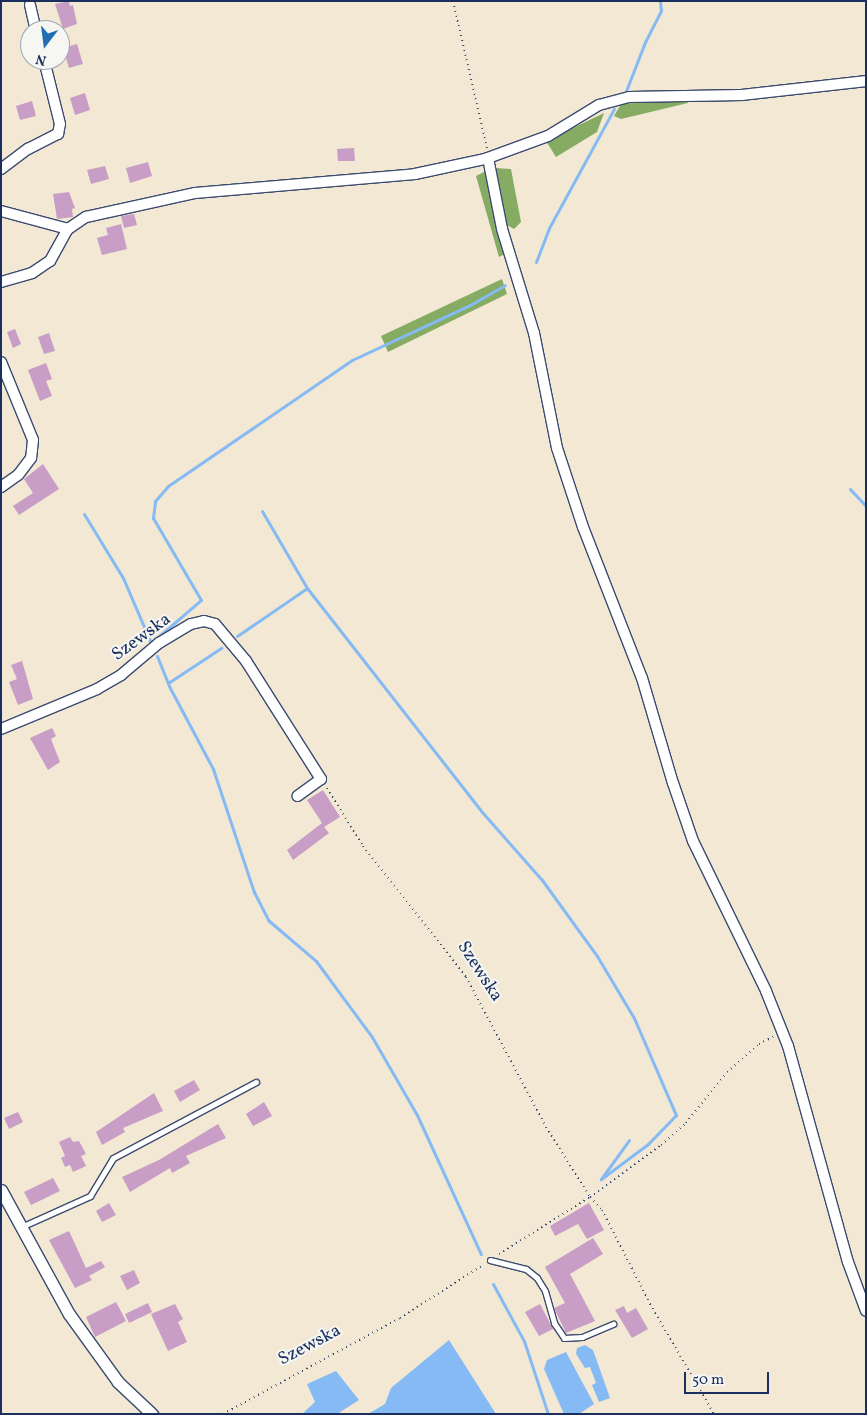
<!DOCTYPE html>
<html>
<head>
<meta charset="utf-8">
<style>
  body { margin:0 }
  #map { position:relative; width:867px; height:1415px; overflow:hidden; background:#f2e8d4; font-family:Vollkorn,serif }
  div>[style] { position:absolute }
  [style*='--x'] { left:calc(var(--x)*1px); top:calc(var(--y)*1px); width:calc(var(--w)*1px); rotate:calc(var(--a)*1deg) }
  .forest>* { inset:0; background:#85ac62 }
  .water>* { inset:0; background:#85baf4 }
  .stream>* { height:3px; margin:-1.5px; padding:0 1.5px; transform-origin:1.5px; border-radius:1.5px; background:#85baf4 }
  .building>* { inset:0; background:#c89ec6 }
  .path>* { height:2px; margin-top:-1px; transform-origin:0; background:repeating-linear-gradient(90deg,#3b4b70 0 1px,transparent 0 5px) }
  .roads { filter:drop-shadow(1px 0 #3b4b70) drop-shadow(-1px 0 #3b4b70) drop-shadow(0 1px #3b4b70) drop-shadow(0 -1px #3b4b70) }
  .service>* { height:5px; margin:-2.5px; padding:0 2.5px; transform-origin:2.5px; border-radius:2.5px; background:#fff }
  .minor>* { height:10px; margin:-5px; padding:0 5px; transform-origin:5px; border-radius:5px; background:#fff }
  .tertiary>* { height:11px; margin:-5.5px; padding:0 5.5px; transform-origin:5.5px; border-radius:5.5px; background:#fff }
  span { translate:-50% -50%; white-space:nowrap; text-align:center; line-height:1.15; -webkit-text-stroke:4px #f6f6f2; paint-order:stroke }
  .street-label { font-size:18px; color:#1b2f5e }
  .frame { position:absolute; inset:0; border:2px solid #1b2f5e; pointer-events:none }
  .north { position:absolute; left:20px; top:20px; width:50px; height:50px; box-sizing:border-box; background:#f6f6f2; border:1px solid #9ea6b7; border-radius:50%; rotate:195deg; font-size:14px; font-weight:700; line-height:20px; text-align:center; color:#1b2f5e }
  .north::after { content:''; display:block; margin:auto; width:18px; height:22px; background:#1f6fb2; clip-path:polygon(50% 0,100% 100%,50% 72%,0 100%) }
  .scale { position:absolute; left:684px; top:1372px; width:85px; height:22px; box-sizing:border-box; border:2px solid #1b2f5e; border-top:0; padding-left:6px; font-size:15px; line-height:18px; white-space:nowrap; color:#1b2f5e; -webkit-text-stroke:4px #f6f6f2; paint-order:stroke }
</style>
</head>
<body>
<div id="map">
  <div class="forest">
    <div style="clip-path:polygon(688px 98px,688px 103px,621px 119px,614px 116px,621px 104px)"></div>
    <div style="clip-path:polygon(604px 113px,597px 132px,556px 157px,546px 141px)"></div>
    <div style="clip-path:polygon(496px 168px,511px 169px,521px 222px,514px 229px,507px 225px)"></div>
    <div style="clip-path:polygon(486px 171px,505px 254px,499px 257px,476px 176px)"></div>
    <div style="clip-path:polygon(502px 279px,507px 294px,388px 352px,381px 336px)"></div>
  </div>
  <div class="water">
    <div style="clip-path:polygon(449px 1340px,496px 1414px,368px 1414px,385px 1404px,391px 1388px)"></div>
    <div style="clip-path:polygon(585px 1345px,593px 1350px,610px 1398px,599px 1402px,592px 1385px,596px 1383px,590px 1367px,585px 1368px,576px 1354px,577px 1348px)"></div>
    <div style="clip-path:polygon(566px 1352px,594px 1404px,579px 1414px,564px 1414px,544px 1369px,547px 1360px)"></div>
    <div style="clip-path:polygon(336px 1371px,359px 1400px,337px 1414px,302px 1414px,315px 1402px,307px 1384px)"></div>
  </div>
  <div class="stream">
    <div style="--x:626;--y:91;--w:53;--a:-68.8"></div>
    <div style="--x:645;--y:42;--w:35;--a:-63"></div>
    <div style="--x:661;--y:11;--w:10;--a:-96"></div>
    <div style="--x:536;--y:262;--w:36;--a:-69"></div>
    <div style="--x:549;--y:228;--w:136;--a:-61.4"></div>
    <div style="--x:850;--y:489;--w:23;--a:47"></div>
    <div style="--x:84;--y:514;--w:75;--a:58.6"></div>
    <div style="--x:123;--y:578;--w:71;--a:66.7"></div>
    <div style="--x:151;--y:643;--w:66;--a:-40.7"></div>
    <div style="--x:201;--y:600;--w:95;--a:-120.3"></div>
    <div style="--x:153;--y:518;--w:17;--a:-83"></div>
    <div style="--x:155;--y:501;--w:20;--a:-49"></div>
    <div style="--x:168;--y:486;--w:223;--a:-34.4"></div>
    <div style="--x:352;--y:360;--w:130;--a:-25"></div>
    <div style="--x:470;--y:305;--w:40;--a:-29.7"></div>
    <div style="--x:307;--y:588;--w:284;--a:52"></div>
    <div style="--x:482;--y:812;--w:91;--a:48.6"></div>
    <div style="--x:542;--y:880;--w:94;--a:54.1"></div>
    <div style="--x:597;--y:956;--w:72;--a:59.2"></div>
    <div style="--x:634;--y:1018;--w:106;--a:66.6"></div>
    <div style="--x:676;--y:1115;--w:40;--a:134"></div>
    <div style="--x:648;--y:1144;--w:59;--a:143.3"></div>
    <div style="--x:601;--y:1179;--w:48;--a:-54.3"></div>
    <div style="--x:237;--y:636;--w:85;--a:-34.4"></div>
    <div style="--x:307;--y:588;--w:89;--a:-120.3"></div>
    <div style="--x:157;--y:656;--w:35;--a:68"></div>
    <div style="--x:170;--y:688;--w:92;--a:62"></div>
    <div style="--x:213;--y:769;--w:130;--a:71.6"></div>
    <div style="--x:254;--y:892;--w:31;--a:63"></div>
    <div style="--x:268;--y:920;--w:63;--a:40.5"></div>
    <div style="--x:316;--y:961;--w:94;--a:53.6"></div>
    <div style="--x:372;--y:1037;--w:90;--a:60"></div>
    <div style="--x:417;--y:1115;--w:153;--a:65.3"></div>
    <div style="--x:168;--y:683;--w:64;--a:-33.4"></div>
    <div style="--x:493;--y:1284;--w:65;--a:61.5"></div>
    <div style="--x:524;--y:1341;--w:77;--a:71.8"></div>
  </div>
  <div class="building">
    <div style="clip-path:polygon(69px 1px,70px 6px,73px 5px,77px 24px,63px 29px,55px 4px)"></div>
    <div style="clip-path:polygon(77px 44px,83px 64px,69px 68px,63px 48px)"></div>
    <div style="clip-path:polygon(85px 93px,90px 110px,75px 115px,70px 98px)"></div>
    <div style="clip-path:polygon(32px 101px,36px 116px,20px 120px,16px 106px)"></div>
    <div style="clip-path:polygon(354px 148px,355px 161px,338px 161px,337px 149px)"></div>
    <div style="clip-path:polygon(148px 162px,152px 176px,130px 183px,126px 168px)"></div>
    <div style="clip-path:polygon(105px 166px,109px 179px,91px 184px,87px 170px)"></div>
    <div style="clip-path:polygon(69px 192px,75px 208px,72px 209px,73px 217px,57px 219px,53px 194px)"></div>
    <div style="clip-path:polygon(134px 214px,137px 225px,124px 228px,121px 216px)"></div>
    <div style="clip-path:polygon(121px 224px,127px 249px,102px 255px,97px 238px,108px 235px,106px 228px)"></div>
    <div style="clip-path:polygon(15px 329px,21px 344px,13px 348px,7px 332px)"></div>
    <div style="clip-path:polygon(49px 333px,55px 351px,44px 354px,38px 337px)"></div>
    <div style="clip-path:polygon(46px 363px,52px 379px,46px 381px,52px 396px,40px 401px,28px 370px)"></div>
    <div style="clip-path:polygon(43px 464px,59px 489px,19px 515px,13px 506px,33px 493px,24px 479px)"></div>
    <div style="clip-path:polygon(22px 661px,33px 699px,18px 705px,9px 682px,17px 679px,11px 665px)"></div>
    <div style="clip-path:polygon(52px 728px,56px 736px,51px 739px,60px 762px,48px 770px,30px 738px)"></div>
    <div style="clip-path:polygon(323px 790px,340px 817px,324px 827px,329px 833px,293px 860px,287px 850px,322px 823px,307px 800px)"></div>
    <div style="clip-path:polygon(194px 1080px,200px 1090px,180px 1102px,174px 1091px)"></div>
    <div style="clip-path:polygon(154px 1093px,163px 1111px,123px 1128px,125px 1132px,102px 1145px,96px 1132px)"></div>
    <div style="clip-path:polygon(264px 1102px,272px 1116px,253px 1126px,246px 1114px)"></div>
    <div style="clip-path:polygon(18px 1112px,23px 1122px,9px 1129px,4px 1118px)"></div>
    <div style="clip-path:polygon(218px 1124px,226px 1138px,186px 1156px,190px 1163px,172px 1173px,170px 1168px,130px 1192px,122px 1177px,159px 1160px)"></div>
    <div style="clip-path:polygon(70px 1137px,73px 1142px,79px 1141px,86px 1154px,81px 1156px,86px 1166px,73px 1172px,70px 1165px,65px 1167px,61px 1158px,65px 1156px,59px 1142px)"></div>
    <div style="clip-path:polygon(53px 1178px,60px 1191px,31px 1205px,24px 1192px)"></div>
    <div style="clip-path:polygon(109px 1203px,116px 1215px,102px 1222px,96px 1211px)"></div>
    <div style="clip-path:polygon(589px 1203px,604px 1230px,587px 1239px,578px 1224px,555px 1236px,550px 1226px)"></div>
    <div style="clip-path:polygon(69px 1231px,86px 1268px,101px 1261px,105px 1267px,89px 1276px,92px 1280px,75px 1288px,49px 1240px)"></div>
    <div style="clip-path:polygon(593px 1238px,603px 1254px,570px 1274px,595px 1321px,566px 1333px,554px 1308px,565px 1303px,545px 1267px)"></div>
    <div style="clip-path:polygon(134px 1270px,140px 1283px,127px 1290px,120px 1276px)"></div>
    <div style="clip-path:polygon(116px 1302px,126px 1321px,95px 1337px,86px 1317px)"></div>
    <div style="clip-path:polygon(148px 1303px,152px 1312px,129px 1323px,125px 1314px)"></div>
    <div style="clip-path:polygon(175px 1304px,183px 1319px,178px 1322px,187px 1342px,168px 1351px,151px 1314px)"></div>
    <div style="clip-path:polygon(540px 1304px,553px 1329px,539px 1336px,525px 1312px)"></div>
    <div style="clip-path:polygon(624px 1306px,627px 1313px,636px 1308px,648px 1329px,632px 1338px,615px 1310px)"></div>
  </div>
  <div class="path">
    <div style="--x:453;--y:1;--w:151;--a:77"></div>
    <div style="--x:327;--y:788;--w:68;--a:58.2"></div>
    <div style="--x:363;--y:846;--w:167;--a:51.8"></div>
    <div style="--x:466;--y:977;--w:170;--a:61.9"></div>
    <div style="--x:546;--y:1127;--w:83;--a:57.8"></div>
    <div style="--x:590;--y:1197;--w:18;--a:47"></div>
    <div style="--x:602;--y:1210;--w:106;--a:62.9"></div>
    <div style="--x:650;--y:1304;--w:127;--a:59.8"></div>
    <div style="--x:499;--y:1254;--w:107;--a:-32.1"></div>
    <div style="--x:590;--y:1197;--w:88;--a:-36.2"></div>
    <div style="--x:661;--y:1145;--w:33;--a:-41"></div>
    <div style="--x:686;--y:1123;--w:65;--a:-51.2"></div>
    <div style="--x:727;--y:1072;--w:43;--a:-41.2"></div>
    <div style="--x:759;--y:1044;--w:16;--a:-27"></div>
    <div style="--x:223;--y:1414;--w:201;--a:-28.5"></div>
    <div style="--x:400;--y:1318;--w:98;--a:-32.6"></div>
  </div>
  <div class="roads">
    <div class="service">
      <div style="--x:21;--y:1227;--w:76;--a:-24.2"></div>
      <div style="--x:90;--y:1196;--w:44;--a:-58.8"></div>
      <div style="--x:113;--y:1158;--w:162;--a:-28"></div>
      <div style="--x:490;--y:1260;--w:37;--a:14"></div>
      <div style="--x:526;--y:1269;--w:14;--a:39"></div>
      <div style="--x:537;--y:1278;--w:15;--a:58"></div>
      <div style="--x:545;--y:1291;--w:33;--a:74"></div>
      <div style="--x:554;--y:1323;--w:18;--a:56"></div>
      <div style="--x:564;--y:1338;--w:18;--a:-3"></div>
      <div style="--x:582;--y:1337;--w:34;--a:-23"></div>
    </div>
    <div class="minor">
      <div style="--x:30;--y:5;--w:26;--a:77"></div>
      <div style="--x:488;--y:158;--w:72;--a:78.8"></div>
      <div style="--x:502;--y:229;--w:109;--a:72.9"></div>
      <div style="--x:534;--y:333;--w:117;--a:78.7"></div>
      <div style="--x:557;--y:448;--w:83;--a:71.8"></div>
      <div style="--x:583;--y:527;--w:162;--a:68.7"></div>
      <div style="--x:642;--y:678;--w:109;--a:73.6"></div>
      <div style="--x:673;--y:783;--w:61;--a:71"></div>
      <div style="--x:693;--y:841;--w:167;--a:64"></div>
      <div style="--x:766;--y:991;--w:59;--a:68.2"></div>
      <div style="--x:788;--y:1046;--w:224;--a:74.5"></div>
      <div style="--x:848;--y:1262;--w:52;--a:69.8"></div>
      <div style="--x:1;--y:169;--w:34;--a:-37"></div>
      <div style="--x:28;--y:149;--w:34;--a:-27"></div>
      <div style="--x:58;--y:134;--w:10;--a:-79"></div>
      <div style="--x:60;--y:124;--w:66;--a:-104"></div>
      <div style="--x:1;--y:211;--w:69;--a:15"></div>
      <div style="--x:1;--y:282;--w:32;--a:-16"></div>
      <div style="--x:32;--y:273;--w:22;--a:-34"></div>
      <div style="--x:50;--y:261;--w:37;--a:-61"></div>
      <div style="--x:68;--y:229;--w:22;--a:-34"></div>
      <div style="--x:86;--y:217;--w:112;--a:-12.4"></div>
      <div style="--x:195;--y:193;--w:221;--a:-4.9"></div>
      <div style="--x:415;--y:174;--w:72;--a:-12.1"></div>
      <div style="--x:485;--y:159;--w:67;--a:-20.1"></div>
      <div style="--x:548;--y:136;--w:60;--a:-31.3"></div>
      <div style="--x:599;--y:105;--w:31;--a:-15"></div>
      <div style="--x:629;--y:97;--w:113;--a:-1"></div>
      <div style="--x:742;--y:95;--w:125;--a:-6.4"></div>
      <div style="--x:1;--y:362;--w:84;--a:67.7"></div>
      <div style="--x:33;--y:440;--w:18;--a:96"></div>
      <div style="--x:31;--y:458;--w:21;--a:127"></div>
      <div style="--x:18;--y:475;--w:21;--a:145"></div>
      <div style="--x:1;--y:729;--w:104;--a:-22.6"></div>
      <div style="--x:97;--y:689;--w:28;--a:-30"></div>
      <div style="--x:121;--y:675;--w:50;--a:-40.1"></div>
      <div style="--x:159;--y:643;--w:37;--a:-31"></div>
      <div style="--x:191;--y:624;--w:13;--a:-13"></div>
      <div style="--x:204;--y:621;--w:11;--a:15"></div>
      <div style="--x:215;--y:624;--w:48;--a:50"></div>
      <div style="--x:246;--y:661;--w:140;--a:57.6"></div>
      <div style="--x:321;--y:779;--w:29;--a:144"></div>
    </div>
    <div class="tertiary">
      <div style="--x:1;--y:1190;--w:141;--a:61.3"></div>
      <div style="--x:69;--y:1314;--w:84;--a:54.2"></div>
      <div style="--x:118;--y:1382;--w:47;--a:43.3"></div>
    </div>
  </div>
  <div class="street-label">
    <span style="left:142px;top:638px;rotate:-36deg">Szewska</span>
    <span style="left:479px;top:972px;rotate:57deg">Szewska</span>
    <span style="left:310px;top:1346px;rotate:-28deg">Szewska</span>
  </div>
  <div class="frame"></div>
  <div class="north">N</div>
  <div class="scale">50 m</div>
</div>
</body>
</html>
